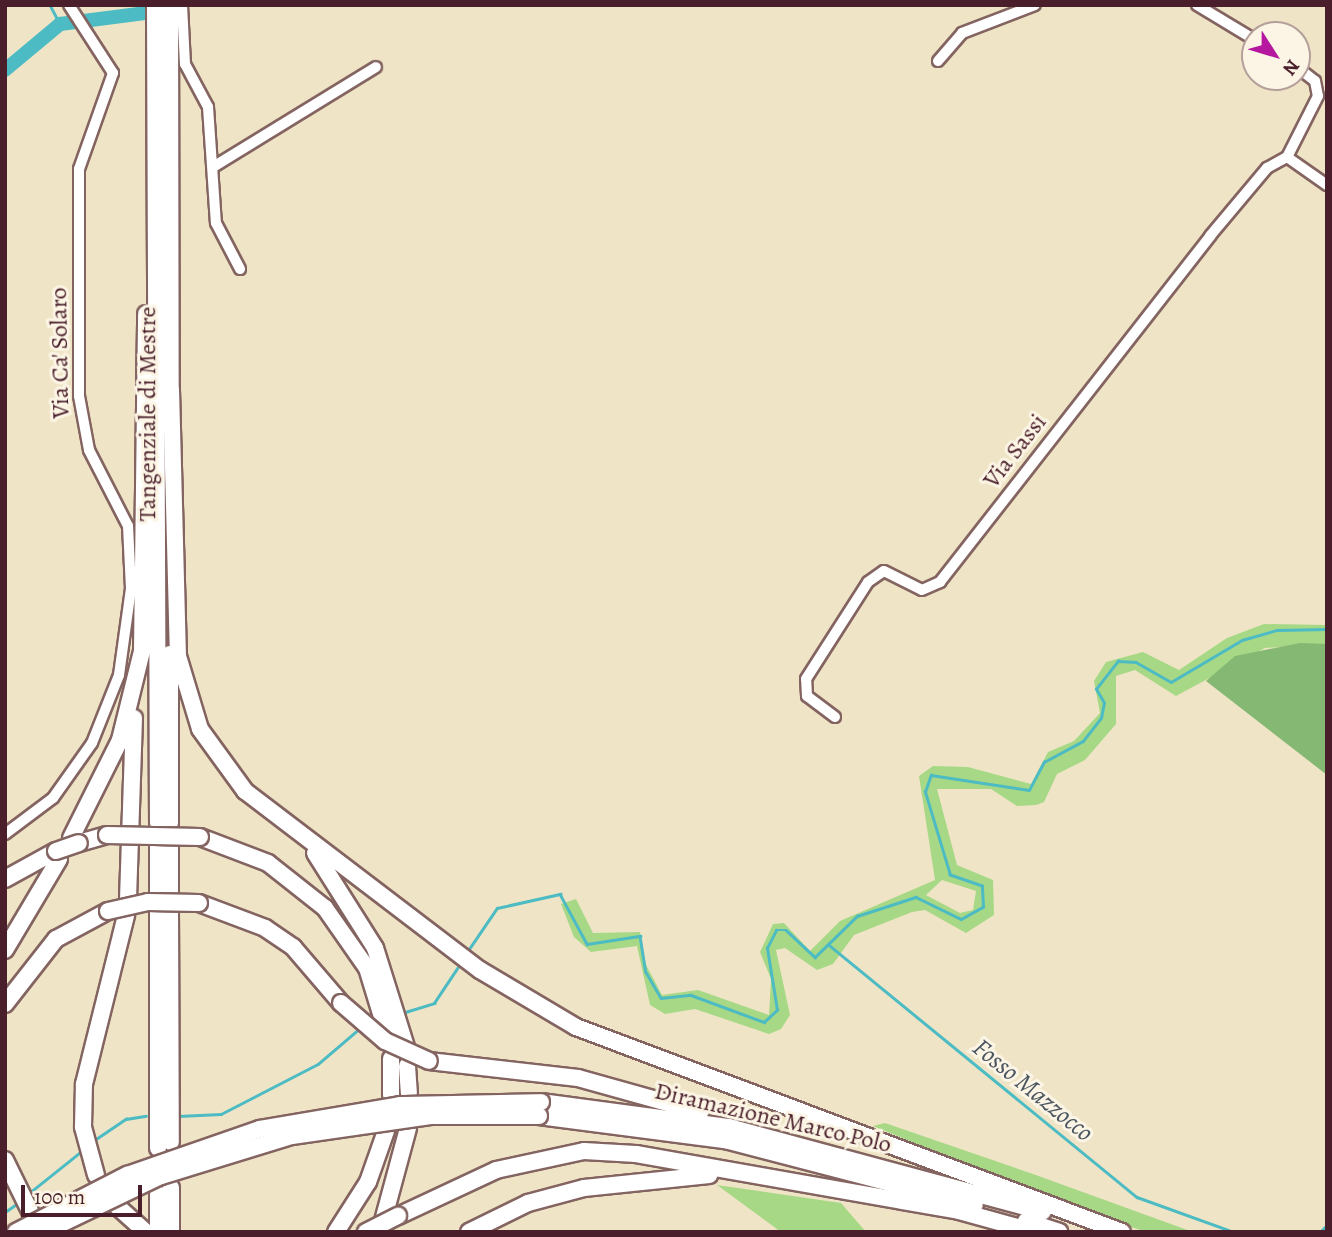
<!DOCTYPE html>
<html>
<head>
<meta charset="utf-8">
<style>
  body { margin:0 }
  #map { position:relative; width:1332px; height:1237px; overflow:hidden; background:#efe5c6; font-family:Alegreya,serif }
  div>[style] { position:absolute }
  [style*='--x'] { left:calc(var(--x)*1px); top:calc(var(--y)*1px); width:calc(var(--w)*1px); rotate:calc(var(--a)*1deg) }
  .green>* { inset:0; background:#a7d886 }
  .forest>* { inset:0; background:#85b873 }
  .stream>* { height:2.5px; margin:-1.25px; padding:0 1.25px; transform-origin:1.25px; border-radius:1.25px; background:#4cbbc3 }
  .river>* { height:14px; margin:-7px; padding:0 7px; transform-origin:7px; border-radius:7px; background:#4cbbc3 }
  .roads { filter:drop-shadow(2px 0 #846461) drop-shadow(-2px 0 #846461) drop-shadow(0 2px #846461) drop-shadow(0 -2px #846461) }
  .minor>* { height:10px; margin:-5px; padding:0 5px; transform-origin:5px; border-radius:5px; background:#fff }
  .highway>* { height:16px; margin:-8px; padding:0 8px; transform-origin:8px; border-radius:8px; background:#fff }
  .bridges { filter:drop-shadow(2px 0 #846461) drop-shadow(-2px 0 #846461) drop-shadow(0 2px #846461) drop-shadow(0 -2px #846461) }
  .highway-bridge>* { height:16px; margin:-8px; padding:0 8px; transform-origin:8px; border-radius:8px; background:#fff }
  span { translate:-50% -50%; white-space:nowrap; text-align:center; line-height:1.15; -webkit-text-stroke:6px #fcf5e5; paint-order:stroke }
  .street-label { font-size:24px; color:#4a1f2b }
  .water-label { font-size:26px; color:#4b5660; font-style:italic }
  .frame { position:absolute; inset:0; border:7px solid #4a1f2b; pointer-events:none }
  .north { position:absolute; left:1241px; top:21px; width:70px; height:70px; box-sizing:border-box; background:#fcf5e5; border:2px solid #b59f9b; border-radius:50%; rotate:127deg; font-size:19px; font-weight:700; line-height:28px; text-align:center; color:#4a1f2b }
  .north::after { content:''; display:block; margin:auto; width:24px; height:32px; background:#b5179e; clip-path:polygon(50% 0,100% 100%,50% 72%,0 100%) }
  .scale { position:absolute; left:21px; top:1185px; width:121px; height:32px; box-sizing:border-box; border:4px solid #4a1f2b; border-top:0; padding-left:9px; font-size:21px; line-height:24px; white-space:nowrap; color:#4a1f2b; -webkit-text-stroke:5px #fcf5e5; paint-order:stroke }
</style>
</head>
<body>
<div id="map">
  <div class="green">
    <div style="clip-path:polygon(evenodd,1264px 624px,1327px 625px,1327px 644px,1265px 648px,1176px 696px,1135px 670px,1116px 676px,1116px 724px,1085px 760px,1057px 774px,1044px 802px,1036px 805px,1017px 806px,991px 789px,937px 789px,957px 865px,993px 880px,994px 915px,966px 933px,925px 910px,912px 912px,854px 935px,833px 964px,817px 970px,785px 948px,776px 950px,790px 1015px,781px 1029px,769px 1034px,695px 1009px,665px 1014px,650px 1005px,637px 946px,591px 952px,574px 937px,561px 904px,576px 899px,593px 933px,640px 932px,645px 963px,662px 995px,698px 990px,769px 1015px,771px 979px,760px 952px,773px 924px,784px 923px,810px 951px,840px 921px,935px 880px,919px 776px,933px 766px,968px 767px,1031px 784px,1048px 752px,1074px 741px,1100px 713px,1094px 681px,1106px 662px,1143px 652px,1179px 670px,1227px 638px,1264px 624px,942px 880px,976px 891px,973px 910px,960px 913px,926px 895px,942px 880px)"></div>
    <div style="clip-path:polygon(885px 1123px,1033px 1174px,1193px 1232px,1146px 1232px,1061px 1203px,873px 1126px)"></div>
    <div style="clip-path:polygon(717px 1185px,841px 1203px,866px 1232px,781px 1232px)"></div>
  </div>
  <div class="forest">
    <div style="clip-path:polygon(1300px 643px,1327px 644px,1327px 775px,1206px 681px,1235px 656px)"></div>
  </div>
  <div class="stream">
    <div style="--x:50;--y:5;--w:21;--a:62"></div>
    <div style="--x:829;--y:945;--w:398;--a:39.3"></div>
    <div style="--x:1137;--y:1197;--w:103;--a:19.8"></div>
    <div style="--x:467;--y:952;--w:53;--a:-55.7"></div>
    <div style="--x:497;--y:908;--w:65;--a:-12.5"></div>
    <div style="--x:560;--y:894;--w:57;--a:61.6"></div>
    <div style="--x:587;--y:944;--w:54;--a:-8.6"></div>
    <div style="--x:640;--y:936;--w:36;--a:81"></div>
    <div style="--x:646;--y:972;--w:30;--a:60"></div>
    <div style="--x:661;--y:998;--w:30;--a:-6"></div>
    <div style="--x:691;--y:995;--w:78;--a:20.3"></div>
    <div style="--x:764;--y:1022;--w:18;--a:-43"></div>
    <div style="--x:777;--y:1010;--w:63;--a:-99.2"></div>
    <div style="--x:767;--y:948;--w:20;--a:-63"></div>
    <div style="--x:776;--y:930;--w:10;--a:0"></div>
    <div style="--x:786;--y:930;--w:40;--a:43"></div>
    <div style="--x:815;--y:957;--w:59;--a:-44.3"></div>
    <div style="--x:857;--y:916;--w:62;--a:-17.9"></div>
    <div style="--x:916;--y:897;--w:50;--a:26.1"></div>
    <div style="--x:961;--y:919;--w:25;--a:-29"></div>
    <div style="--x:983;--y:907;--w:21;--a:-93"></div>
    <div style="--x:982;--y:886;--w:34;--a:-161"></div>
    <div style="--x:950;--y:875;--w:87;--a:-106.8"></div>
    <div style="--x:925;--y:792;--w:18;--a:-71"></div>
    <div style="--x:931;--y:775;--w:99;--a:8.7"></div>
    <div style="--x:1029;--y:790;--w:32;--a:-62"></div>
    <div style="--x:1044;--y:762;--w:44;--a:-28.3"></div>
    <div style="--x:1083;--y:741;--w:29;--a:-52"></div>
    <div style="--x:1101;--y:718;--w:15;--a:-79"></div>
    <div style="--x:1104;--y:703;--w:16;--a:-120"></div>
    <div style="--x:1096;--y:689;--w:36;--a:-52"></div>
    <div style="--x:1118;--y:661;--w:18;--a:3"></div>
    <div style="--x:1136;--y:662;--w:40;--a:29.7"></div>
    <div style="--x:1171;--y:682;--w:82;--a:-30.6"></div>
    <div style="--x:1242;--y:640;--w:37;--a:-16"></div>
    <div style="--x:1278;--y:630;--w:49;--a:-1.2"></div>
    <div style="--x:402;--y:1013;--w:34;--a:-17"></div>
    <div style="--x:434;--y:1003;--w:47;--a:-56.3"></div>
    <div style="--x:178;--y:1116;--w:43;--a:-2.7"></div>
    <div style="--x:221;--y:1114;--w:109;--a:-27.3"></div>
    <div style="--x:318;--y:1064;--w:55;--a:-40.6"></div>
    <div style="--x:93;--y:1141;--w:40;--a:-34"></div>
    <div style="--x:126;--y:1119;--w:20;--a:-9"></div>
    <div style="--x:28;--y:1194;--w:70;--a:-38.7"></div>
    <div style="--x:5;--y:1212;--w:16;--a:-35"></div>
    <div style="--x:1320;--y:1232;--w:10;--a:-45"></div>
  </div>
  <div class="river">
    <div style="--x:5;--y:70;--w:72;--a:-39.9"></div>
    <div style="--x:60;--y:24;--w:103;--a:-7.3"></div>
  </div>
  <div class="roads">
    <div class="minor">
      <div style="--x:182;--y:5;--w:59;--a:87.1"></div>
      <div style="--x:185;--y:64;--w:49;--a:61.9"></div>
      <div style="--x:208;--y:107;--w:116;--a:86.1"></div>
      <div style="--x:216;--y:223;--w:52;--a:62.4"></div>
      <div style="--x:1197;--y:5;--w:68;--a:31.1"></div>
      <div style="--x:938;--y:61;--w:37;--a:-49"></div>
      <div style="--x:962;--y:33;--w:78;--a:-21"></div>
      <div style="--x:1297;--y:67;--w:23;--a:38"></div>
      <div style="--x:1315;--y:81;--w:15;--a:79"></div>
      <div style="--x:1318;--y:96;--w:68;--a:116.9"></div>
      <div style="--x:1287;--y:157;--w:49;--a:35"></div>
      <div style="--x:213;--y:167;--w:191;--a:-31.5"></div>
      <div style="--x:835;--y:717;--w:35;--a:-143"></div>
      <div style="--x:807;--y:696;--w:17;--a:-93"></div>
      <div style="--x:806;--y:679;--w:115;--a:-57.4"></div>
      <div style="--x:868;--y:582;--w:19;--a:-35"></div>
      <div style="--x:884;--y:571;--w:42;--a:26.6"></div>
      <div style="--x:922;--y:590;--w:20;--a:-24"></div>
      <div style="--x:940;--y:582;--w:439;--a:-52"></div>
      <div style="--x:1210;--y:236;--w:89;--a:-50"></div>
      <div style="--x:1267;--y:168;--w:23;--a:-29"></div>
      <div style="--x:5;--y:834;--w:60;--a:-36.9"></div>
      <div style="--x:53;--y:798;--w:67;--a:-54.7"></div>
      <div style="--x:92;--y:743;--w:73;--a:-68.3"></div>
      <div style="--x:119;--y:675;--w:87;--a:-82.1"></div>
      <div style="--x:131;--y:589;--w:63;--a:-92.7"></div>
      <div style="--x:128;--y:526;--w:85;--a:-117.2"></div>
      <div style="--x:89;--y:450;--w:55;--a:-100.5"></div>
      <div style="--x:79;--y:396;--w:227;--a:-90"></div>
      <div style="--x:79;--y:169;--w:102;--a:-70.5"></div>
      <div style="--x:113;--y:73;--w:81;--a:-122.9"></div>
    </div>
    <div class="highway">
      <div style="--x:155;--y:5;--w:818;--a:89.79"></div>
      <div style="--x:170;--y:5;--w:396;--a:89.9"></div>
      <div style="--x:171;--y:390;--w:266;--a:88.5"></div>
      <div style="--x:178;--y:656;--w:76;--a:73.2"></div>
      <div style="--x:200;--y:729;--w:77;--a:54"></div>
      <div style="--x:245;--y:791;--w:295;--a:37.3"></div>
      <div style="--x:480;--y:970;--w:112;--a:30.7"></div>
      <div style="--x:576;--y:1027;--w:583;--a:20.58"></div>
      <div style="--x:170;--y:654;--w:169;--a:90"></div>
      <div style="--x:200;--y:837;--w:73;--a:20.9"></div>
      <div style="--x:268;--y:863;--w:73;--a:38.3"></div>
      <div style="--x:325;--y:908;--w:73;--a:55"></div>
      <div style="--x:367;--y:968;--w:75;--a:73"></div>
      <div style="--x:71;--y:838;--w:110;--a:-63.4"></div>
      <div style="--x:120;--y:740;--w:92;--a:-76.1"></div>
      <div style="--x:142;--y:651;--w:337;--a:-89.3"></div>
      <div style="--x:170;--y:840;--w:52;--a:90"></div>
      <div style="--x:79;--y:843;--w:29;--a:-16"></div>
      <div style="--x:315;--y:853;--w:112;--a:57.7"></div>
      <div style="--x:375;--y:948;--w:104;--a:72.6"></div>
      <div style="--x:5;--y:879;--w:58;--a:-28.8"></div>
      <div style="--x:158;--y:892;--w:52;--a:-90"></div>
      <div style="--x:128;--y:899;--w:181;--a:-88.1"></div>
      <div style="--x:199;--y:903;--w:71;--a:20.7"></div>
      <div style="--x:265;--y:928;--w:34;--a:34"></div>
      <div style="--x:293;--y:947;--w:74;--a:49.4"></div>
      <div style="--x:170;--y:908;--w:234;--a:89.8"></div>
      <div style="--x:5;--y:950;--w:106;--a:-59.3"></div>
      <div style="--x:5;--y:1004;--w:83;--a:-51.9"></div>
      <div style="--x:56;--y:939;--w:59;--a:-28.3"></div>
      <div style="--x:429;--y:1061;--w:150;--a:6.5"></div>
      <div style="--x:578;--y:1078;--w:127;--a:15.6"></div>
      <div style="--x:407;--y:1066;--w:27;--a:86"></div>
      <div style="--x:391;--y:1095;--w:36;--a:-90"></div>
      <div style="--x:541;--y:1102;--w:190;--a:7.6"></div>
      <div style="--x:729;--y:1127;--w:325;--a:15.1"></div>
      <div style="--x:539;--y:1116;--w:188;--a:7.4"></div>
      <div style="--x:725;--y:1140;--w:258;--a:14.6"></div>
      <div style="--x:158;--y:1148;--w:239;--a:-90"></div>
      <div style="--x:5;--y:1160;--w:57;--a:63.9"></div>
      <div style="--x:96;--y:1175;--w:50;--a:-105.2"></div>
      <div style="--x:83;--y:1127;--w:43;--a:-88.7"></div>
      <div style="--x:84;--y:1084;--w:174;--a:-76"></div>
      <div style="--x:171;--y:1188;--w:44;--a:90"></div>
      <div style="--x:118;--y:1207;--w:38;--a:42"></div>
      <div style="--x:398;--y:1216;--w:108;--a:-25.1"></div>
      <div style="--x:496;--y:1170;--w:90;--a:-12.2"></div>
      <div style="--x:584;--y:1151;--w:52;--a:3.3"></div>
      <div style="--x:636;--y:1154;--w:328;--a:10"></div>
      <div style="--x:959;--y:1211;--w:79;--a:15.4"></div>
      <div style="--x:1026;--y:1221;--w:35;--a:18"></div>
      <div style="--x:158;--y:1232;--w:38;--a:-90"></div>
      <div style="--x:336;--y:1232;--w:59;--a:-57.4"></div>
      <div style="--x:368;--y:1182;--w:54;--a:-70.6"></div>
      <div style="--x:380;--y:1232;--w:108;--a:-74.9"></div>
      <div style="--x:469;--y:1232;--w:66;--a:-26.2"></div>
      <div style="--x:528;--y:1203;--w:58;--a:-15"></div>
      <div style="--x:584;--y:1188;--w:126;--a:-5.9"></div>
    </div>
  </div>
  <div class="bridges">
    <div class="highway-bridge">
      <div style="--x:107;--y:835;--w:93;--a:1.2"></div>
      <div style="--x:56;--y:851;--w:24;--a:-19"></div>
      <div style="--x:108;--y:911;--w:41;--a:-12.7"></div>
      <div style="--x:148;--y:902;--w:51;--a:1.1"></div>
      <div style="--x:341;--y:1003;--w:58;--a:40.8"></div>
      <div style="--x:385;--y:1041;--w:48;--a:24.4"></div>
      <div style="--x:16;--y:1232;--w:125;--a:-27.2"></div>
      <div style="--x:127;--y:1175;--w:141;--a:-19.1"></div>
      <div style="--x:260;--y:1129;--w:142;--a:-9.7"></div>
      <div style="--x:400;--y:1105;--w:141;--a:-1.2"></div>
      <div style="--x:44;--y:1232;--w:130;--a:-25.6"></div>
      <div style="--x:161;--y:1176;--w:137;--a:-17"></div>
      <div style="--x:292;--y:1136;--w:140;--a:-8.2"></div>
      <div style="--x:431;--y:1116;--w:108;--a:0"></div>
      <div style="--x:366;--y:1232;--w:36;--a:-27"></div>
    </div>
  </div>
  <div class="street-label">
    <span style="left:60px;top:353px;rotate:-91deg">Via Ca' Solaro</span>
    <span style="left:148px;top:414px;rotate:-90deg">Tangenziale di Mestre</span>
    <span style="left:1015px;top:451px;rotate:-52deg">Via Sassi</span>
    <span style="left:773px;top:1118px;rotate:13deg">Diramazione Marco Polo</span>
  </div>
  <div class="water-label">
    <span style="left:1033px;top:1090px;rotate:39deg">Fosso Mazzocco</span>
  </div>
  <div class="frame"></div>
  <div class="north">N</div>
  <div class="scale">100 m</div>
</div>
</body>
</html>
